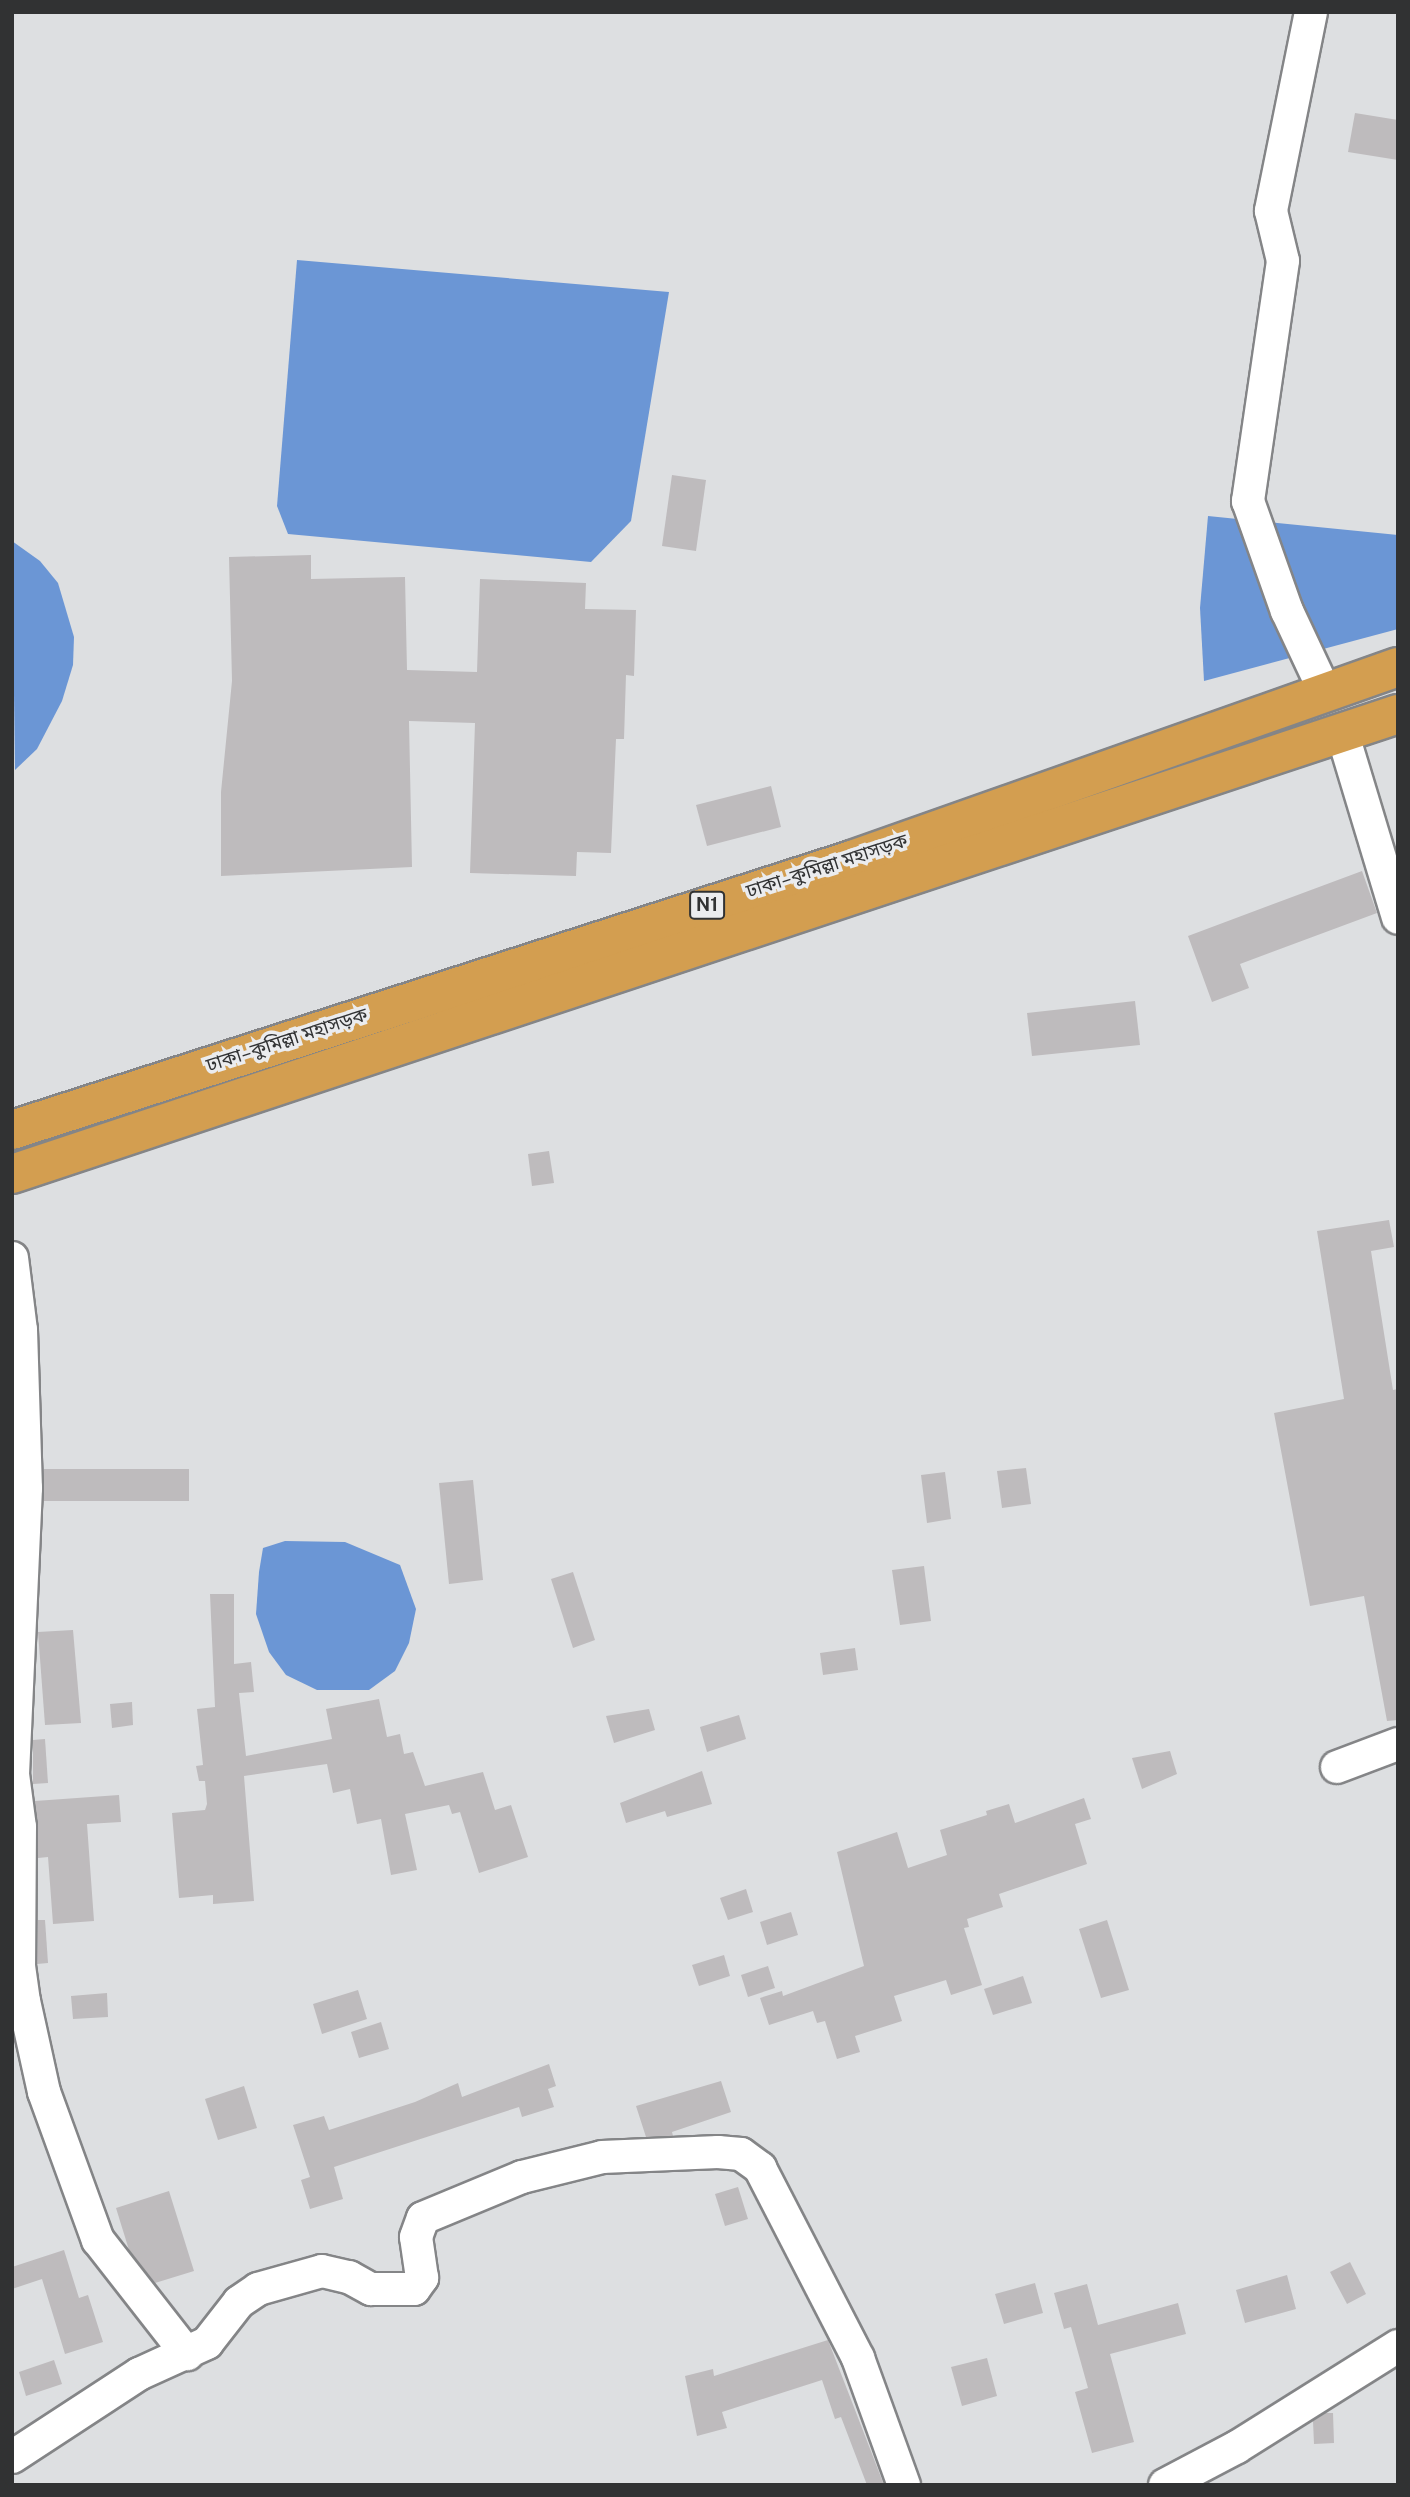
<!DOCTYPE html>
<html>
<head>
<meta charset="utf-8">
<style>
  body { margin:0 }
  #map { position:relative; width:1410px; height:2497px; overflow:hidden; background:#dddfe1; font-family:"Public Sans","Noto Sans Bengali",sans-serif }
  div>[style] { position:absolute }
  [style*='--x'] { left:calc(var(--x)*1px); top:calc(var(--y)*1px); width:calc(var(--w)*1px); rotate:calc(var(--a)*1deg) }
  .water>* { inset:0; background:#6b96d5 }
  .building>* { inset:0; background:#bebbbd }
  .roads { filter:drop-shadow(2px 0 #848587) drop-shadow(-2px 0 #848587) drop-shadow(0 2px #848587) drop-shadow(0 -2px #848587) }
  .minor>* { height:32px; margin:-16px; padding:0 16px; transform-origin:16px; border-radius:16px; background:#fff }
  .trunk>* { height:38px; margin:-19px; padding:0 19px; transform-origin:19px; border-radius:19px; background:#d39e50 }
  span { translate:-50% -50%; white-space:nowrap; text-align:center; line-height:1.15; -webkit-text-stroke:7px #ebecee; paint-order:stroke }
  .shield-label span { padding:2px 5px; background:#ebecee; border:2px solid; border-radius:5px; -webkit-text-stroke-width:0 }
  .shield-label { font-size:18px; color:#313233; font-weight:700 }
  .street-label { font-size:19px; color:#313233 }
  .frame { position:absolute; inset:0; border:14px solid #313233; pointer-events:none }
</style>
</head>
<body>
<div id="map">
  <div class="water">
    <div style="clip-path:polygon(297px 260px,669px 292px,631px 521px,591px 562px,288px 534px,277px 506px)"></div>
    <div style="clip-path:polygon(1208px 516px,1398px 535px,1398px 629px,1204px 681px,1200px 608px)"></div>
    <div style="clip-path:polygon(12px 541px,40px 561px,58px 583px,74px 637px,73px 665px,62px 701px,37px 749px,15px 770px)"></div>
    <div style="clip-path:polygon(285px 1541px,345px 1542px,400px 1565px,416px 1609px,409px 1643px,395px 1671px,369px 1690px,317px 1690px,286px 1675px,269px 1652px,256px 1614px,259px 1572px,263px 1548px)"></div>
  </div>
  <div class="building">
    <div style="clip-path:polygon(1355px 113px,1398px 120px,1398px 160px,1348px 152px)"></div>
    <div style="clip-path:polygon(672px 475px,706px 480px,696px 551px,662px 546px)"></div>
    <div style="clip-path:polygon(311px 555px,311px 579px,405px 577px,407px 670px,477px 672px,480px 579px,586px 583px,585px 609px,636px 610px,634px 676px,626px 675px,624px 739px,616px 739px,611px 853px,577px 852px,576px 876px,470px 873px,475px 723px,409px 721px,412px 867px,221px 876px,221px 792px,232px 681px,229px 557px)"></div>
    <div style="clip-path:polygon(771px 786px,781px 827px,707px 846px,696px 805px)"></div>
    <div style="clip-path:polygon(1362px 871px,1377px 913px,1240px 964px,1249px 988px,1212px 1002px,1188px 936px)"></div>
    <div style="clip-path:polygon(1135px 1001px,1140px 1045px,1032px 1056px,1027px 1013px)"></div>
    <div style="clip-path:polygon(549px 1151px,554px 1183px,532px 1186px,528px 1154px)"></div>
    <div style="clip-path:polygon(1389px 1220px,1394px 1247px,1371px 1251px,1393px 1390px,1398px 1389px,1398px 1720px,1387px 1721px,1364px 1596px,1310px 1606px,1274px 1413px,1344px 1399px,1317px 1231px)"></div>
    <div style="clip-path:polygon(1026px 1468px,1031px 1504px,1002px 1508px,997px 1471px)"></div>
    <div style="clip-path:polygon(44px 1469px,189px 1469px,189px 1501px,44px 1501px)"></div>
    <div style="clip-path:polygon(945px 1472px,951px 1519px,927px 1523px,921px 1475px)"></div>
    <div style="clip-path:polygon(473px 1480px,483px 1580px,449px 1584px,439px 1483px)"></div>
    <div style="clip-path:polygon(924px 1566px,931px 1621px,900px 1625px,892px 1570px)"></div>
    <div style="clip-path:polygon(573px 1572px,595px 1640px,573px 1648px,551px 1579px)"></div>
    <div style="clip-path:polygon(210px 1594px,234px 1594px,234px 1664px,251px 1662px,254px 1692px,239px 1693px,246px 1756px,332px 1739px,326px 1709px,379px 1699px,387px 1737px,400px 1734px,404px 1754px,413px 1752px,425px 1786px,483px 1772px,495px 1810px,511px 1805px,528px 1857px,479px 1873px,460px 1812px,452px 1814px,449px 1805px,405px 1814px,417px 1870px,391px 1875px,381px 1819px,357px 1824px,350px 1789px,333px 1793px,327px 1764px,244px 1776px,254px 1901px,213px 1904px,213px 1895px,179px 1898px,172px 1813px,205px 1810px,207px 1804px,205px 1781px,199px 1781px,196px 1766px,203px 1765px,197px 1709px,215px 1707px)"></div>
    <div style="clip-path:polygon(73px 1630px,81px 1723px,45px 1725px,38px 1632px)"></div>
    <div style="clip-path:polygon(855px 1648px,858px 1670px,823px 1675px,820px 1653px)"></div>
    <div style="clip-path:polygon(132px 1702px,133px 1725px,112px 1728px,110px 1704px)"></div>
    <div style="clip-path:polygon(649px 1709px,655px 1730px,614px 1743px,606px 1716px)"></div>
    <div style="clip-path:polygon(739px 1715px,746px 1739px,707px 1752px,700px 1727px)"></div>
    <div style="clip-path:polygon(45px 1739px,48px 1783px,33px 1784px,33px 1740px)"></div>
    <div style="clip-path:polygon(1170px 1751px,1177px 1774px,1142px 1789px,1132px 1758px)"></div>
    <div style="clip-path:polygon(702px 1771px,712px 1804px,667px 1817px,665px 1811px,626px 1823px,620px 1803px)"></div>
    <div style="clip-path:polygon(119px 1795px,121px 1822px,87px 1824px,94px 1921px,53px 1924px,48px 1857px,38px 1858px,35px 1801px)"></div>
    <div style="clip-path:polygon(1084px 1798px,1091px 1819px,1075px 1824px,1087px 1864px,999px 1894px,1003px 1907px,967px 1919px,969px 1927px,964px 1928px,982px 1985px,951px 1995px,946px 1980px,894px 1996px,902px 2021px,855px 2036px,860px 2052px,837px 2059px,825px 2021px,817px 2023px,813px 2011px,769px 2025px,760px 1998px,782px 1991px,783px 1996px,864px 1966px,837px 1852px,897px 1832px,908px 1868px,947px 1855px,940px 1830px,987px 1815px,986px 1811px,1009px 1804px,1015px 1823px)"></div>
    <div style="clip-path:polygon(746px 1889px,753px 1912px,728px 1920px,720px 1898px)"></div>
    <div style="clip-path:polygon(791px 1912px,798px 1935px,767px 1945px,760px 1922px)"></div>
    <div style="clip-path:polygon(38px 1920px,45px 1920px,48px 1963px,37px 1964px)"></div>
    <div style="clip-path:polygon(1107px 1920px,1129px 1990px,1101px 1998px,1079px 1929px)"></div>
    <div style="clip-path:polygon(724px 1955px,730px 1976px,699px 1986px,692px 1965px)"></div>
    <div style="clip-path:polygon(768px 1966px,775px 1988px,748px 1997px,741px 1975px)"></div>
    <div style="clip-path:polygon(1023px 1976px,1032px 2003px,993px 2015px,984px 1989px)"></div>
    <div style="clip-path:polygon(358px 1990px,367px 2019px,322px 2034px,313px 2004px)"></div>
    <div style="clip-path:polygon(107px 1993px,108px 2017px,73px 2019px,71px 1996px)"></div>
    <div style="clip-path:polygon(381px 2022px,389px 2049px,359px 2058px,351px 2032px)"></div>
    <div style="clip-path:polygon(549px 2064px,556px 2086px,548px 2089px,554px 2107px,522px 2117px,519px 2107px,334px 2167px,343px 2199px,310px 2209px,301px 2180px,310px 2177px,293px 2125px,324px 2116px,329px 2130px,415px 2102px,458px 2083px,462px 2097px)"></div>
    <div style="clip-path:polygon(721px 2081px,731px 2112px,672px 2132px,673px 2136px,646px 2137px,636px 2106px)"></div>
    <div style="clip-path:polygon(244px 2086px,257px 2128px,218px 2140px,205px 2099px)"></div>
    <div style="clip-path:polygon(738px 2187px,748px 2219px,725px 2226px,715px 2194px)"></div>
    <div style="clip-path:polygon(169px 2191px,194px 2271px,155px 2283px,129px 2250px,116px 2208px)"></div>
    <div style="clip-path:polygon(64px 2250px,79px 2298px,88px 2295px,103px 2342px,65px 2354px,42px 2279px,12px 2289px,12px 2267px)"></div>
    <div style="clip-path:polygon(1350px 2262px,1366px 2294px,1347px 2304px,1330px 2272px)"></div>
    <div style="clip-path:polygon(1287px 2275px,1296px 2309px,1245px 2323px,1236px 2290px)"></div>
    <div style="clip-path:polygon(1035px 2283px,1043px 2313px,1004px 2324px,995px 2294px)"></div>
    <div style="clip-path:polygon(1087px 2284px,1098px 2325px,1178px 2303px,1186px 2334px,1110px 2354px,1134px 2442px,1092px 2453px,1075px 2392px,1088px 2388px,1071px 2327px,1064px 2329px,1054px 2293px)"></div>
    <div style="clip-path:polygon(828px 2340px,884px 2485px,867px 2485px,841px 2417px,835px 2419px,822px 2380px,722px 2412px,727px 2428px,697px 2436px,685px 2376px,713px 2369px,714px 2376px)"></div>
    <div style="clip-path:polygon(987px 2358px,997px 2396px,962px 2406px,951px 2367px)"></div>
    <div style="clip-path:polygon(54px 2360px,62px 2384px,26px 2396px,19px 2372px)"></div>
    <div style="clip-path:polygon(1325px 2413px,1333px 2413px,1334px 2443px,1314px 2444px,1313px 2421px)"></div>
  </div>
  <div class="roads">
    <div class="minor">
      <div style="--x:1311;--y:12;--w:203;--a:101.4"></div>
      <div style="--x:1271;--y:211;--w:51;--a:76.5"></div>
      <div style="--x:1283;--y:261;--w:243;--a:98.3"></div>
      <div style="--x:1248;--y:501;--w:117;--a:70.5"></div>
      <div style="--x:1287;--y:611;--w:89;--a:64.9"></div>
      <div style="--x:1342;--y:732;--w:194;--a:73.2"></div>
      <div style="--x:12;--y:1258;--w:73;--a:82.9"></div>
      <div style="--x:21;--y:1330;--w:158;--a:88.2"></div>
      <div style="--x:26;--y:1488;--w:286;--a:92.6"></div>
      <div style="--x:13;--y:1774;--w:53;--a:82.5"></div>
      <div style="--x:20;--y:1827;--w:139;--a:90.4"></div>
      <div style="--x:19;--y:1966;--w:35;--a:82"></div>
      <div style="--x:24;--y:2001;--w:93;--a:77.6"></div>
      <div style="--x:44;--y:2092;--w:158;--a:70"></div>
      <div style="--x:98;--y:2240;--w:145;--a:52"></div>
      <div style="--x:1337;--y:1767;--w:65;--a:-20.7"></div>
      <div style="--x:12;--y:2457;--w:152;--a:-33.2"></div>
      <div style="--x:139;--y:2374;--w:75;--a:-24.5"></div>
      <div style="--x:207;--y:2343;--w:52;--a:-52"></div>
      <div style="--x:239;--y:2302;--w:23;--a:-34"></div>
      <div style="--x:258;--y:2289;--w:66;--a:-15.7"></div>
      <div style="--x:322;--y:2271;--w:28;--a:13"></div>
      <div style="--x:349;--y:2277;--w:25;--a:29"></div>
      <div style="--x:371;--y:2289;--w:43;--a:0"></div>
      <div style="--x:414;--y:2289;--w:14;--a:-54"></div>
      <div style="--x:422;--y:2278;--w:41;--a:-98.3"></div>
      <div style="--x:416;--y:2237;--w:20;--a:-70"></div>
      <div style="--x:423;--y:2218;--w:107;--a:-22.5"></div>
      <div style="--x:522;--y:2177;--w:82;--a:-14"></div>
      <div style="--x:602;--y:2157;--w:116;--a:-2.5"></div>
      <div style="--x:718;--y:2152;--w:23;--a:5"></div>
      <div style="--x:741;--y:2154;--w:24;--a:36"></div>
      <div style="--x:760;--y:2168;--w:214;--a:62.7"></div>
      <div style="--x:858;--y:2358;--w:135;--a:70.1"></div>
      <div style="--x:1165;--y:2485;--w:81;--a:-27.8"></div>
      <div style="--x:1237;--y:2447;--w:190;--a:-32.1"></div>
    </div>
    <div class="trunk">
      <div style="--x:12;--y:1130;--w:882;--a:-17.82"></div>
      <div style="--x:852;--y:860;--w:579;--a:-19.47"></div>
      <div style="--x:12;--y:1174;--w:1460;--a:-18.36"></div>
    </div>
  </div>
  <div class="shield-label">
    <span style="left:707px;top:905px">N1</span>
  </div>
  <div class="street-label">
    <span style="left:827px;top:866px;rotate:-18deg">ঢাকা–কুমিল্লা মহাসড়ক</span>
    <span style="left:287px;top:1040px;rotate:-18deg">ঢাকা–কুমিল্লা মহাসড়ক</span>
  </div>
  <div class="frame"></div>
</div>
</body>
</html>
